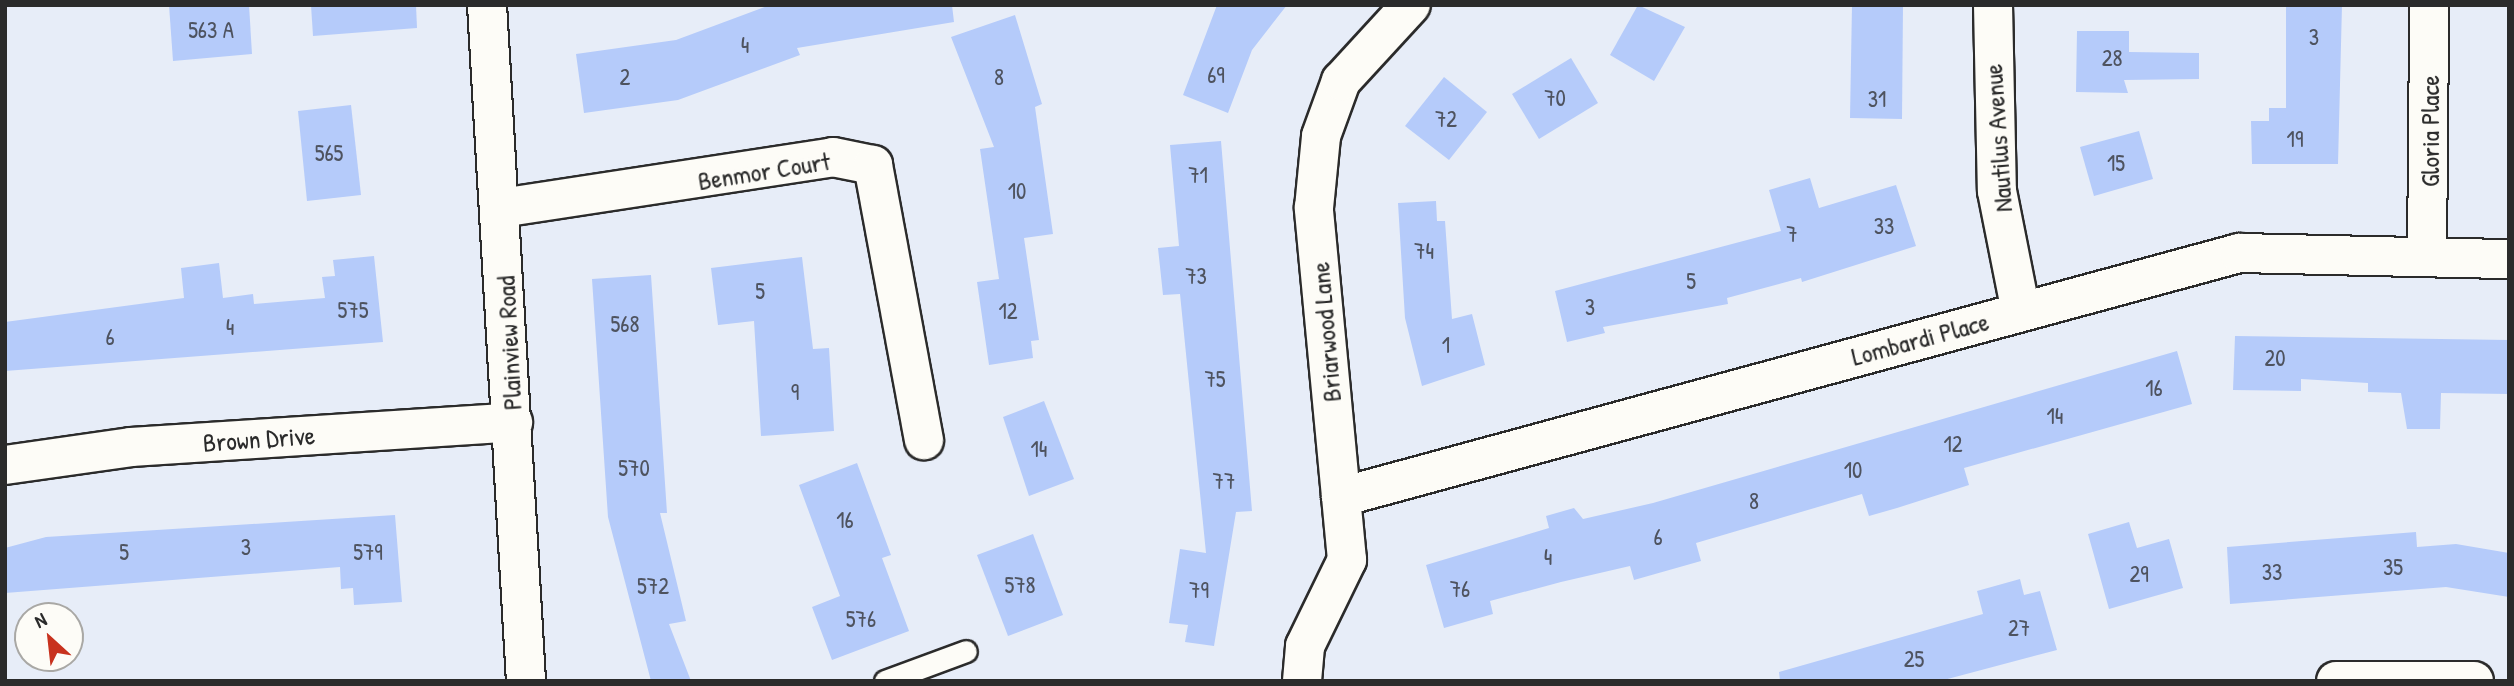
<!DOCTYPE html>
<html>
<head>
<meta charset="utf-8">
<style>
  body { margin:0 }
  #map { position:relative; width:2514px; height:686px; overflow:hidden; background:#e7edf8; font-family:"Patrick Hand",sans-serif }
  div>[style] { position:absolute }
  [style*='--x'] { left:calc(var(--x)*1px); top:calc(var(--y)*1px); width:calc(var(--w)*1px); rotate:calc(var(--a)*1deg) }
  .building>* { inset:0; background:#b5cbfa }
  .roads { filter:drop-shadow(2px 0 #2b2b2b) drop-shadow(-2px 0 #2b2b2b) drop-shadow(0 2px #2b2b2b) drop-shadow(0 -2px #2b2b2b) }
  .service>* { height:21px; margin:-10.5px; padding:0 10.5px; transform-origin:10.5px; border-radius:10.5px; background:#fdfcf7 }
  .minor>* { height:38px; margin:-19px; padding:0 19px; transform-origin:19px; border-radius:19px; background:#fdfcf7 }
  .secondary>* { height:38px; margin:-19px; padding:0 19px; transform-origin:19px; border-radius:19px; background:#fdfcf7 }
  span { translate:-50% -50%; white-space:nowrap; text-align:center; line-height:1.15; -webkit-text-stroke:6px #fdfcf7; paint-order:stroke }
  .number-label { font-size:23px; color:#4e535f }
  .number-label span { -webkit-text-stroke-width:0 }
  .street-label { font-size:26px; color:#2b2b2b }
  .frame { position:absolute; inset:0; border:7px solid #2b2b2b; pointer-events:none }
  .north { position:absolute; left:14px; top:602px; width:70px; height:70px; box-sizing:border-box; background:#fdfcf7; border:2px solid #a9a8a5; border-radius:50%; rotate:333deg; font-size:19px; font-weight:700; line-height:28px; text-align:center; color:#2b2b2b }
  .north::after { content:''; display:block; margin:auto; width:24px; height:32px; background:#c8321e; clip-path:polygon(50% 0,100% 100%,50% 72%,0 100%) }
</style>
</head>
<body>
<div id="map">
  <div class="building">
    <div style="clip-path:polygon(169px 5px,249px 5px,252px 54px,173px 61px)"></div>
    <div style="clip-path:polygon(311px 5px,416px 5px,417px 28px,313px 36px)"></div>
    <div style="clip-path:polygon(770px 5px,952px 5px,954px 22px,797px 48px,800px 55px,678px 100px,584px 113px,576px 54px,676px 40px)"></div>
    <div style="clip-path:polygon(1217px 5px,1287px 5px,1252px 50px,1228px 113px,1183px 95px)"></div>
    <div style="clip-path:polygon(1638px 5px,1685px 27px,1654px 81px,1610px 55px)"></div>
    <div style="clip-path:polygon(1852px 5px,1903px 5px,1902px 119px,1850px 118px)"></div>
    <div style="clip-path:polygon(2286px 5px,2342px 5px,2338px 164px,2252px 164px,2251px 121px,2269px 121px,2269px 108px,2286px 108px)"></div>
    <div style="clip-path:polygon(1015px 15px,1042px 104px,1035px 107px,1053px 234px,1024px 238px,1039px 340px,1031px 341px,1033px 358px,989px 365px,977px 282px,999px 279px,980px 149px,994px 147px,951px 37px)"></div>
    <div style="clip-path:polygon(2077px 31px,2129px 31px,2129px 52px,2199px 53px,2199px 79px,2124px 80px,2128px 93px,2076px 92px)"></div>
    <div style="clip-path:polygon(1571px 58px,1598px 103px,1539px 139px,1512px 94px)"></div>
    <div style="clip-path:polygon(1444px 77px,1487px 112px,1449px 160px,1405px 126px)"></div>
    <div style="clip-path:polygon(351px 105px,361px 195px,307px 201px,298px 111px)"></div>
    <div style="clip-path:polygon(2139px 131px,2153px 179px,2094px 196px,2080px 147px)"></div>
    <div style="clip-path:polygon(1221px 141px,1252px 511px,1236px 512px,1214px 646px,1185px 642px,1188px 625px,1169px 623px,1180px 549px,1206px 553px,1180px 294px,1163px 295px,1158px 248px,1179px 246px,1170px 145px)"></div>
    <div style="clip-path:polygon(1810px 178px,1819px 208px,1896px 185px,1916px 246px,1802px 282px,1801px 278px,1727px 298px,1728px 304px,1603px 327px,1605px 333px,1567px 342px,1555px 291px,1781px 231px,1769px 190px)"></div>
    <div style="clip-path:polygon(1436px 201px,1437px 221px,1445px 221px,1452px 319px,1472px 314px,1485px 365px,1422px 386px,1405px 318px,1398px 203px)"></div>
    <div style="clip-path:polygon(374px 256px,383px 342px,5px 371px,5px 322px,184px 298px,181px 268px,219px 263px,223px 298px,253px 294px,254px 304px,325px 298px,322px 277px,335px 276px,333px 260px)"></div>
    <div style="clip-path:polygon(802px 257px,813px 349px,829px 348px,834px 431px,761px 436px,754px 321px,718px 325px,711px 268px)"></div>
    <div style="clip-path:polygon(651px 275px,667px 513px,660px 513px,686px 621px,669px 624px,691px 681px,651px 681px,608px 517px,592px 279px)"></div>
    <div style="clip-path:polygon(2235px 336px,2509px 340px,2509px 394px,2441px 393px,2440px 429px,2407px 429px,2401px 393px,2368px 392px,2368px 383px,2301px 379px,2301px 391px,2233px 390px)"></div>
    <div style="clip-path:polygon(2177px 351px,2192px 404px,1964px 468px,1969px 485px,1897px 508px,1869px 516px,1862px 494px,1696px 543px,1701px 561px,1634px 580px,1630px 566px,1561px 582px,1490px 601px,1493px 614px,1444px 628px,1426px 565px,1549px 528px,1546px 516px,1574px 508px,1583px 519px,1653px 503px)"></div>
    <div style="clip-path:polygon(1044px 401px,1074px 479px,1029px 496px,1003px 417px)"></div>
    <div style="clip-path:polygon(857px 463px,891px 555px,882px 558px,909px 631px,832px 660px,812px 607px,840px 596px,799px 485px)"></div>
    <div style="clip-path:polygon(395px 515px,402px 602px,354px 605px,353px 588px,341px 589px,340px 567px,5px 593px,5px 548px,46px 537px)"></div>
    <div style="clip-path:polygon(2129px 522px,2137px 548px,2169px 539px,2183px 588px,2109px 609px,2088px 534px)"></div>
    <div style="clip-path:polygon(2416px 532px,2417px 547px,2456px 544px,2509px 553px,2509px 597px,2446px 587px,2230px 604px,2227px 547px)"></div>
    <div style="clip-path:polygon(1033px 534px,1063px 615px,1008px 636px,977px 555px)"></div>
    <div style="clip-path:polygon(2020px 579px,2024px 595px,2040px 591px,2057px 650px,1940px 681px,1780px 681px,1779px 672px,1983px 614px,1977px 591px)"></div>
  </div>
  <div class="roads">
    <div class="service">
      <div style="--x:885;--y:681;--w:86;--a:-20.3"></div>
    </div>
    <div class="minor">
      <div style="--x:1993;--y:5;--w:186;--a:88.8"></div>
      <div style="--x:1997;--y:191;--w:123;--a:78.8"></div>
      <div style="--x:501;--y:208;--w:336;--a:-8.7"></div>
      <div style="--x:833;--y:157;--w:41;--a:11.3"></div>
      <div style="--x:873;--y:165;--w:280;--a:79.5"></div>
      <div style="--x:2427;--y:257;--w:252;--a:-89.5"></div>
      <div style="--x:5;--y:465;--w:127;--a:-8.1"></div>
      <div style="--x:131;--y:447;--w:383;--a:-3.7"></div>
      <div style="--x:1341;--y:497;--w:931;--a:-15.2"></div>
      <div style="--x:2239;--y:253;--w:270;--a:1.3"></div>
      <div style="--x:1302;--y:681;--w:35;--a:-85"></div>
      <div style="--x:1305;--y:646;--w:96;--a:-64"></div>
      <div style="--x:1347;--y:560;--w:354;--a:-95.4"></div>
      <div style="--x:1314;--y:208;--w:72;--a:-84.4"></div>
      <div style="--x:1321;--y:136;--w:59;--a:-70"></div>
      <div style="--x:1341;--y:81;--w:103;--a:-47.4"></div>
      <div style="--x:2336;--y:681;--w:138;--a:0"></div>
    </div>
    <div class="secondary">
      <div style="--x:487;--y:5;--w:677;--a:86.7"></div>
    </div>
  </div>
  <div class="number-label">
    <span style="left:211px;top:30px">563 A</span>
    <span style="left:2314px;top:37px">3</span>
    <span style="left:745px;top:45px">4</span>
    <span style="left:2112px;top:58px">28</span>
    <span style="left:1216px;top:75px">69</span>
    <span style="left:625px;top:77px">2</span>
    <span style="left:999px;top:77px">8</span>
    <span style="left:1555px;top:98px">70</span>
    <span style="left:1877px;top:99px">31</span>
    <span style="left:1446px;top:119px">72</span>
    <span style="left:2295px;top:139px">19</span>
    <span style="left:329px;top:153px">565</span>
    <span style="left:2116px;top:163px">15</span>
    <span style="left:1198px;top:175px">71</span>
    <span style="left:1017px;top:191px">10</span>
    <span style="left:1884px;top:226px">33</span>
    <span style="left:1792px;top:234px">7</span>
    <span style="left:1424px;top:251px">74</span>
    <span style="left:1196px;top:276px">73</span>
    <span style="left:1691px;top:281px">5</span>
    <span style="left:760px;top:291px">5</span>
    <span style="left:1590px;top:307px">3</span>
    <span style="left:353px;top:310px">575</span>
    <span style="left:1008px;top:311px">12</span>
    <span style="left:625px;top:324px">568</span>
    <span style="left:230px;top:327px">4</span>
    <span style="left:110px;top:337px">6</span>
    <span style="left:1446px;top:345px">1</span>
    <span style="left:2275px;top:358px">20</span>
    <span style="left:1215px;top:379px">75</span>
    <span style="left:2154px;top:388px">16</span>
    <span style="left:795px;top:392px">9</span>
    <span style="left:2055px;top:416px">14</span>
    <span style="left:1953px;top:444px">12</span>
    <span style="left:1039px;top:449px">14</span>
    <span style="left:634px;top:468px">570</span>
    <span style="left:1853px;top:470px">10</span>
    <span style="left:1224px;top:481px">77</span>
    <span style="left:1754px;top:501px">8</span>
    <span style="left:845px;top:520px">16</span>
    <span style="left:1658px;top:537px">6</span>
    <span style="left:246px;top:547px">3</span>
    <span style="left:124px;top:552px">5</span>
    <span style="left:368px;top:552px">579</span>
    <span style="left:1548px;top:557px">4</span>
    <span style="left:2393px;top:567px">35</span>
    <span style="left:2272px;top:572px">33</span>
    <span style="left:2139px;top:574px">29</span>
    <span style="left:1020px;top:585px">578</span>
    <span style="left:653px;top:586px">572</span>
    <span style="left:1460px;top:589px">76</span>
    <span style="left:1199px;top:590px">79</span>
    <span style="left:861px;top:619px">576</span>
    <span style="left:2019px;top:628px">27</span>
    <span style="left:1914px;top:659px">25</span>
  </div>
  <div class="street-label">
    <span style="left:2430px;top:131px;rotate:-90deg">Gloria Place</span>
    <span style="left:1998px;top:138px;rotate:-94deg">Nautilus Avenue</span>
    <span style="left:764px;top:171px;rotate:-9deg">Benmor Court</span>
    <span style="left:1326px;top:332px;rotate:-95deg">Briarwood Lane</span>
    <span style="left:1920px;top:339px;rotate:-15deg">Lombardi Place</span>
    <span style="left:509px;top:343px;rotate:-93deg">Plainview Road</span>
    <span style="left:259px;top:439px;rotate:-4deg">Brown Drive</span>
  </div>
  <div class="frame"></div>
  <div class="north">N</div>
</div>
</body>
</html>
